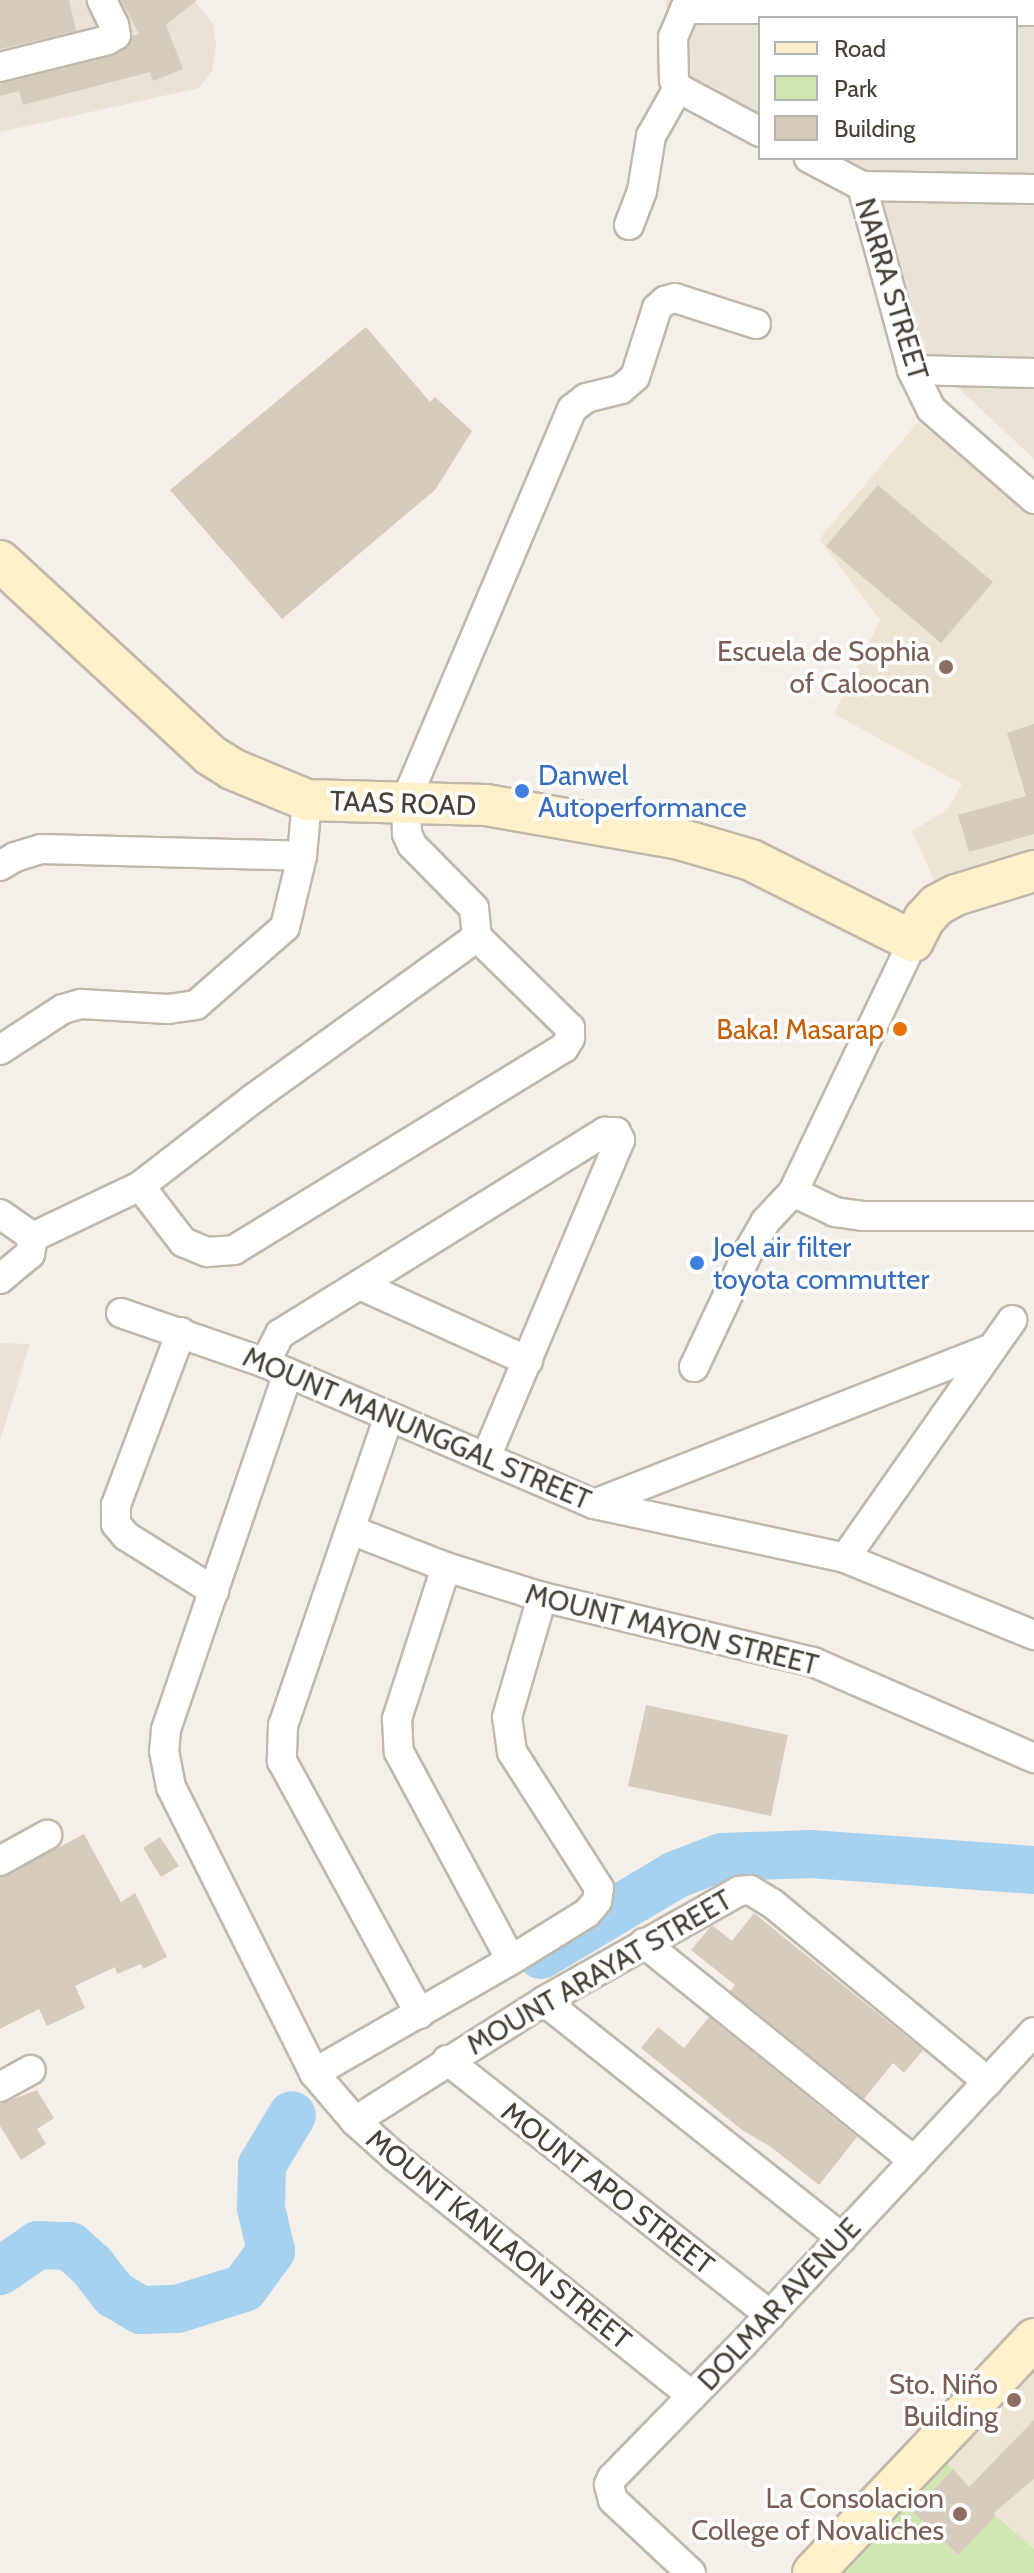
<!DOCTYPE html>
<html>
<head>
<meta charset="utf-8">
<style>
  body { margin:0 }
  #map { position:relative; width:1034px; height:2573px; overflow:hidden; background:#f4f0e9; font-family:Cabin,sans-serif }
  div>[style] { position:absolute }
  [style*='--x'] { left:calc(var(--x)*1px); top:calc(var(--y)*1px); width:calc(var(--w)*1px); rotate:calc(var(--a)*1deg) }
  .residential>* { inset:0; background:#e8e2d7 }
  .education>* { inset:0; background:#ede5d3 }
  .green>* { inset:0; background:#d0e7b2 }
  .river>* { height:48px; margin:-24px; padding:0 24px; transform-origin:24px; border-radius:24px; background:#a6d2f0 }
  .building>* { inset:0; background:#d5ccbe }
  .roads { filter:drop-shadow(2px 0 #bfb8ab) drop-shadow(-2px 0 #bfb8ab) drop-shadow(0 2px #bfb8ab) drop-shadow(0 -2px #bfb8ab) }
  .street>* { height:28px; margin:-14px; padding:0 14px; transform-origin:14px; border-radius:14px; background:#fff }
  .secondary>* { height:40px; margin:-20px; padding:0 20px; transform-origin:20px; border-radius:20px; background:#fef0c9 }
  .dots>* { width:22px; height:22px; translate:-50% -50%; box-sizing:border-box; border:4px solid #fff; border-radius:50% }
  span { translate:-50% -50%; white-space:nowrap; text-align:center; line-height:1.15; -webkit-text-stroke:7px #fff; paint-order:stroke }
  .street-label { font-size:28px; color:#474137 }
  .education-label { font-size:28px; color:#785e54 }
  .right { translate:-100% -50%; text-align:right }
  .shop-label { font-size:28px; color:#366cbe }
  .left { translate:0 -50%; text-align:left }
  .food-label { font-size:28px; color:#c56008 }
  .legend { position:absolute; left:758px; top:16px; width:260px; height:144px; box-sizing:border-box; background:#fff; border:2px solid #b5b3af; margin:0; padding:10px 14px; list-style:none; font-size:24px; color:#474137 }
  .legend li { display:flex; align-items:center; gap:16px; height:40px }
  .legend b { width:40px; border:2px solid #b5b3af }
</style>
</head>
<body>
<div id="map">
  <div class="residential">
    <div style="clip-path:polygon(0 0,194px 0,213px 24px,216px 45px,212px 71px,199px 88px,0 132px)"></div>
    <div style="clip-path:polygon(666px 0,1034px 0,1034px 459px,903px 336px,862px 187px,812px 158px,1016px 158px,1016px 18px,760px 18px,760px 128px,674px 80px)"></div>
    <div style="clip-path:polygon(0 1343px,30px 1344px,0 1440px)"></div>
  </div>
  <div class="education">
    <div style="clip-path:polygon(918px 422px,1034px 509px,1034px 856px,936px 884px,912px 831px,947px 810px,962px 784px,834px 714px,880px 620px,819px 539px)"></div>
    <div style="clip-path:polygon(1034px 2356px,1034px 2573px,831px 2573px)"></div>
  </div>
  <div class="green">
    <div style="clip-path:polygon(940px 2456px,953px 2469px,913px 2512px,957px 2555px,996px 2516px,1034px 2549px,1034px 2573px,831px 2573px)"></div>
  </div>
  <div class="river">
    <div style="--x:541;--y:1955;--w:156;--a:-30.8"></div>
    <div style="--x:675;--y:1875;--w:50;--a:-21"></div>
    <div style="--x:722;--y:1857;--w:89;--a:-1.9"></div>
    <div style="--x:811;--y:1854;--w:224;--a:4.1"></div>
    <div style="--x:0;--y:2271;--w:46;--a:-34.4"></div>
    <div style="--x:38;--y:2245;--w:32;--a:2"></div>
    <div style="--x:70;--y:2246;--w:30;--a:42"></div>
    <div style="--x:92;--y:2266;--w:36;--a:52"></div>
    <div style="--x:114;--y:2294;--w:31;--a:31"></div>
    <div style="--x:141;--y:2310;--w:36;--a:-2"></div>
    <div style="--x:177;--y:2309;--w:70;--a:-17.4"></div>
    <div style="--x:244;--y:2288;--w:46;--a:-53.9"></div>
    <div style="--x:271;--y:2251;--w:44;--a:-103.1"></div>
    <div style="--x:261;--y:2208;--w:43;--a:-88.7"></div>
    <div style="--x:262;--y:2165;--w:58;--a:-59"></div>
  </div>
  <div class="building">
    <div style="clip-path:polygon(0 0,69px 0,76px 31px,0 49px)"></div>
    <div style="clip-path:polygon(121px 0,197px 0,166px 25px,183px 69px,153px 81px,150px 72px,23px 105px,19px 91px,0 96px,0 84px,112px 56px,125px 49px,132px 36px,139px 34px)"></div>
    <div style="clip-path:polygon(366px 327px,430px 402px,435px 397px,472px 431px,435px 490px,282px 619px,170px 490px)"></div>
    <div style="clip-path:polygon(878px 485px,993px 582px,941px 643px,826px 546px)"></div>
    <div style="clip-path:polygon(1034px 724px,1034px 834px,969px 852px,958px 815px,1026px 796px,1007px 733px)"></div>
    <div style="clip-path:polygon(646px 1705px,788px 1735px,771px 1816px,628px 1786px)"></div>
    <div style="clip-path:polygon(84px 1834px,121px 1902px,135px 1893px,167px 1957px,143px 1969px,141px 1964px,117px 1974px,115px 1967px,75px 1986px,85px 2008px,47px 2026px,39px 2009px,0 2029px,0 1878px)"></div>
    <div style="clip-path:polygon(160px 1837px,179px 1866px,161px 1877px,143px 1848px)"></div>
    <div style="clip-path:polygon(754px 1913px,923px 2050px,904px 2073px,893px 2063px,864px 2099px,730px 1991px,735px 1985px,691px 1950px,712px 1925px,732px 1941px)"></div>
    <div style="clip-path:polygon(709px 2017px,857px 2137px,819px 2185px,771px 2147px,742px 2130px,641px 2048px,658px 2027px,684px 2048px)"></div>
    <div style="clip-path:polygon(37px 2090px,54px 2118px,37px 2129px,46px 2144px,21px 2160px,0 2126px,0 2104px)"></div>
    <div style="clip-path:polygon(1034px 2420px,1034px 2479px,994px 2513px,996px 2516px,958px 2555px,913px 2512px,953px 2469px,969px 2487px)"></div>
  </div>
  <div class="roads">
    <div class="street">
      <div style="--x:685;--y:9;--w:349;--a:0.3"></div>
      <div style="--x:685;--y:9;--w:30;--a:113"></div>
      <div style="--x:673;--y:37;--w:43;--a:88.7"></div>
      <div style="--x:674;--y:80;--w:9;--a:63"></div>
      <div style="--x:678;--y:88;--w:93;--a:28.2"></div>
      <div style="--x:0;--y:67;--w:111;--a:-14"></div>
      <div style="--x:108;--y:40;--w:9;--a:-32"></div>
      <div style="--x:116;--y:35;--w:10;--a:-101"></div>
      <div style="--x:114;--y:25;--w:28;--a:-116"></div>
      <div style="--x:809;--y:158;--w:60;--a:27.8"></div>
      <div style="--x:862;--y:186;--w:191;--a:74.8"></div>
      <div style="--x:912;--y:370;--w:43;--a:64"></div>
      <div style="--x:931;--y:409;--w:137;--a:41.1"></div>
      <div style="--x:862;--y:186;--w:172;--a:1"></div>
      <div style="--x:629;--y:225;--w:36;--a:-69"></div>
      <div style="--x:642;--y:191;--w:56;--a:-80.7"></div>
      <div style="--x:651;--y:136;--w:55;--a:-60.6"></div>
      <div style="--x:912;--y:370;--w:122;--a:1.4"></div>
      <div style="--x:0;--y:866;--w:17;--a:-31"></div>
      <div style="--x:15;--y:857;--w:27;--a:-17"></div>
      <div style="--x:41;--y:849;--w:261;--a:1.5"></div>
      <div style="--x:0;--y:1050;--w:75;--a:-33.1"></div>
      <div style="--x:63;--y:1009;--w:19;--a:-16"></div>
      <div style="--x:81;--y:1004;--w:87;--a:3.3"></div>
      <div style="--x:168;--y:1009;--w:28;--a:-8"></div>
      <div style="--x:196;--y:1005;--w:118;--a:-41.2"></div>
      <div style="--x:285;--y:927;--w:73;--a:-76.5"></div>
      <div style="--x:302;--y:856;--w:56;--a:-84.9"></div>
      <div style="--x:140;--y:1186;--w:71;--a:52.5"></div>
      <div style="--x:183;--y:1242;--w:26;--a:23"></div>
      <div style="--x:207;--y:1252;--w:27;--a:-4"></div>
      <div style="--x:234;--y:1250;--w:387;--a:-31.5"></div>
      <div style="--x:564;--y:1048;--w:12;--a:-59"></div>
      <div style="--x:570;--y:1038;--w:10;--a:-90"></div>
      <div style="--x:570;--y:1028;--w:130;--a:-135.6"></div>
      <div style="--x:477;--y:937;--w:29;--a:-96"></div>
      <div style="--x:474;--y:908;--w:88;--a:-134.5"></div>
      <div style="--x:412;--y:845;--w:12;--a:-114"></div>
      <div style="--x:407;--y:834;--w:34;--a:-92"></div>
      <div style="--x:406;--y:800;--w:425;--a:-67"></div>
      <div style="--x:572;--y:409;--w:18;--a:-38"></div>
      <div style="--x:586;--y:398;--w:36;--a:-14"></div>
      <div style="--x:621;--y:389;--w:18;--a:-41"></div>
      <div style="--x:635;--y:377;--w:72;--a:-72.3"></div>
      <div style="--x:657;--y:308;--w:11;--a:-41"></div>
      <div style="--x:665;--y:301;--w:10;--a:-17"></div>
      <div style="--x:675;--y:298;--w:85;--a:17.8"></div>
      <div style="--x:793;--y:1192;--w:47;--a:25.5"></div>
      <div style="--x:835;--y:1212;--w:29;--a:8"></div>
      <div style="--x:864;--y:1216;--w:170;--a:0"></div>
      <div style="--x:0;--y:1214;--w:40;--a:34.9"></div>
      <div style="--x:33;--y:1237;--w:119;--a:-25.5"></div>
      <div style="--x:140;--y:1186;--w:144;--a:-37.7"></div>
      <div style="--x:254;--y:1098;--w:275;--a:-35.8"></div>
      <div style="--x:0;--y:1279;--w:39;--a:-40"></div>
      <div style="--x:30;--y:1254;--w:17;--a:-80"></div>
      <div style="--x:362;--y:1286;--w:182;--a:24.3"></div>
      <div style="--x:121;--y:1313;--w:152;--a:19.1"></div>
      <div style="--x:265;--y:1363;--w:358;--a:23.2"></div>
      <div style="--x:594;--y:1504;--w:257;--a:12.1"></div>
      <div style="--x:845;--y:1558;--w:204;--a:22.2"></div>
      <div style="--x:181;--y:1332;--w:185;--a:110.6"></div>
      <div style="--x:116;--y:1505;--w:19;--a:90"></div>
      <div style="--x:116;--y:1524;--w:16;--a:50"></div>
      <div style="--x:126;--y:1536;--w:104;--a:32"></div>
      <div style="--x:265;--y:1363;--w:33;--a:-63"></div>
      <div style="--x:280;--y:1334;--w:383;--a:-31.9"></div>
      <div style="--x:605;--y:1132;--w:11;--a:0"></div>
      <div style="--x:616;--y:1132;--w:9;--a:63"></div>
      <div style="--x:620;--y:1140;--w:344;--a:112.9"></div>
      <div style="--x:694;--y:1367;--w:127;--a:-64.8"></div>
      <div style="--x:748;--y:1252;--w:34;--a:-60"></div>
      <div style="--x:765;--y:1222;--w:41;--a:-47"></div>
      <div style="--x:793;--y:1192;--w:278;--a:-64.4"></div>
      <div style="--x:288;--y:1373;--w:377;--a:108.9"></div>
      <div style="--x:166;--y:1730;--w:21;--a:95"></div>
      <div style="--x:164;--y:1751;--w:37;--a:79"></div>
      <div style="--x:171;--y:1787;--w:320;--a:63.4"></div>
      <div style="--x:314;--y:2073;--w:63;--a:49.5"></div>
      <div style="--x:355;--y:2121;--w:54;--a:42"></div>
      <div style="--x:395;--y:2157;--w:381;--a:38.8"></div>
      <div style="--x:389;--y:1416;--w:327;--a:108.9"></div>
      <div style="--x:283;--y:1725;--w:36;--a:92"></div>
      <div style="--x:282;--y:1761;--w:288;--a:61.4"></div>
      <div style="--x:594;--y:1504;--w:425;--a:-21.4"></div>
      <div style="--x:351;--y:1530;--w:102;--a:21.3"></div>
      <div style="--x:446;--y:1567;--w:101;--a:17.4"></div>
      <div style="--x:542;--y:1597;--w:279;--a:13.5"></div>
      <div style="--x:813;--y:1662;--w:241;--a:23.5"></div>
      <div style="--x:845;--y:1558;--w:291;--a:-54.9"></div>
      <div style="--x:446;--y:1567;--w:160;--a:107.9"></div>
      <div style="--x:397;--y:1719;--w:33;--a:87"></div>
      <div style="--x:399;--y:1752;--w:236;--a:61.7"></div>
      <div style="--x:0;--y:1861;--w:54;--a:-29"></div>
      <div style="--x:644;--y:1943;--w:347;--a:38.9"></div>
      <div style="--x:544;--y:2001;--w:381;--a:38.5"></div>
      <div style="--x:447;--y:2060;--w:412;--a:38.3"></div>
      <div style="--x:314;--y:2073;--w:227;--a:-29.8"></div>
      <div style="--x:511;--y:1960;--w:89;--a:-31.7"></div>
      <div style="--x:587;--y:1913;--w:16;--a:-50"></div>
      <div style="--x:597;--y:1901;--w:13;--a:-81"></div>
      <div style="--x:599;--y:1888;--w:161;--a:-122.6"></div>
      <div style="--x:512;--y:1752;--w:35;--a:-98"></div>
      <div style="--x:507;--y:1717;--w:125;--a:-73.7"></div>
      <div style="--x:0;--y:2087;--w:35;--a:-29"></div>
      <div style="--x:355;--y:2121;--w:224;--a:-32.4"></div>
      <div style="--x:544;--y:2001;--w:224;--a:-29.4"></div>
      <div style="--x:739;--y:1891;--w:11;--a:-5"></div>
      <div style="--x:750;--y:1890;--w:27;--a:31"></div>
      <div style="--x:773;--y:1904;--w:279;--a:39.6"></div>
      <div style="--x:691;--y:2573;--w:107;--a:-136.9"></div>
      <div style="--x:613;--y:2500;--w:16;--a:-105"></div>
      <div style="--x:609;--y:2485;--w:8;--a:-67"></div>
      <div style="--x:612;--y:2478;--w:185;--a:-45.7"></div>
      <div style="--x:741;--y:2346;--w:429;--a:-47"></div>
    </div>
    <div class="secondary">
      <div style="--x:0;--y:561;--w:286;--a:42.7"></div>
      <div style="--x:210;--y:755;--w:26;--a:32"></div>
      <div style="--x:232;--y:769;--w:81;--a:22.5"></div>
      <div style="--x:307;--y:800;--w:179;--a:1.6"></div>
      <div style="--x:486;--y:805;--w:193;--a:9.9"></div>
      <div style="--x:676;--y:838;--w:78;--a:16.3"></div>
      <div style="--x:751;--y:860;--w:181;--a:26.6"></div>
      <div style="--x:913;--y:941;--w:25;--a:-63"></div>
      <div style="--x:924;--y:919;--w:19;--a:-47"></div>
      <div style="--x:937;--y:905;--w:21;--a:-28"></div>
      <div style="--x:956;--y:895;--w:82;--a:-17.1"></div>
      <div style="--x:813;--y:2573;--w:322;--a:-46.6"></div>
    </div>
  </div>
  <div class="dots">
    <div style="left:946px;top:667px;background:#8d6e63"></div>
    <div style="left:522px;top:791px;background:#3f7fe0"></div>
    <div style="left:900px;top:1029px;background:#e8710a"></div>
    <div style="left:697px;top:1263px;background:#3f7fe0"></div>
    <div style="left:1014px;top:2400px;background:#8d6e63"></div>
    <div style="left:960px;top:2514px;background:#8d6e63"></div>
  </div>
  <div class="street-label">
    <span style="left:892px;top:289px;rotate:73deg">NARRA STREET</span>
    <span style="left:403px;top:803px;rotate:2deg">TAAS ROAD</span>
    <span style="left:417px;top:1428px;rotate:23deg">MOUNT MANUNGGAL STREET</span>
    <span style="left:672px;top:1629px;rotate:14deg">MOUNT MAYON STREET</span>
    <span style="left:599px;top:1972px;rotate:-30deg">MOUNT ARAYAT STREET</span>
    <span style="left:608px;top:2188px;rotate:38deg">MOUNT APO STREET</span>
    <span style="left:499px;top:2239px;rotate:39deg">MOUNT KANLAON STREET</span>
    <span style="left:779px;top:2304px;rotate:-47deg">DOLMAR AVENUE</span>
  </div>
  <div class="education-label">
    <span class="right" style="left:930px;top:667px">Escuela de Sophia<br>of Caloocan</span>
    <span class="right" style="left:998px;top:2400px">Sto. Niño<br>Building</span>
    <span class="right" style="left:944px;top:2514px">La Consolacion<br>College of Novaliches</span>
  </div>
  <div class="shop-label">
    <span class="left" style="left:538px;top:791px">Danwel<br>Autoperformance</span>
    <span class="left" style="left:713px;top:1263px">Joel air filter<br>toyota commutter</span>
  </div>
  <div class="food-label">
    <span class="right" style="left:884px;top:1029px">Baka! Masarap</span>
  </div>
  <ul class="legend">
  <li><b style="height:10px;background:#fef0c9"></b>Road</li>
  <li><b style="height:22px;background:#d0e7b2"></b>Park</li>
  <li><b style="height:22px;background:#d5ccbe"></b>Building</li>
  </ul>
</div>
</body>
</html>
